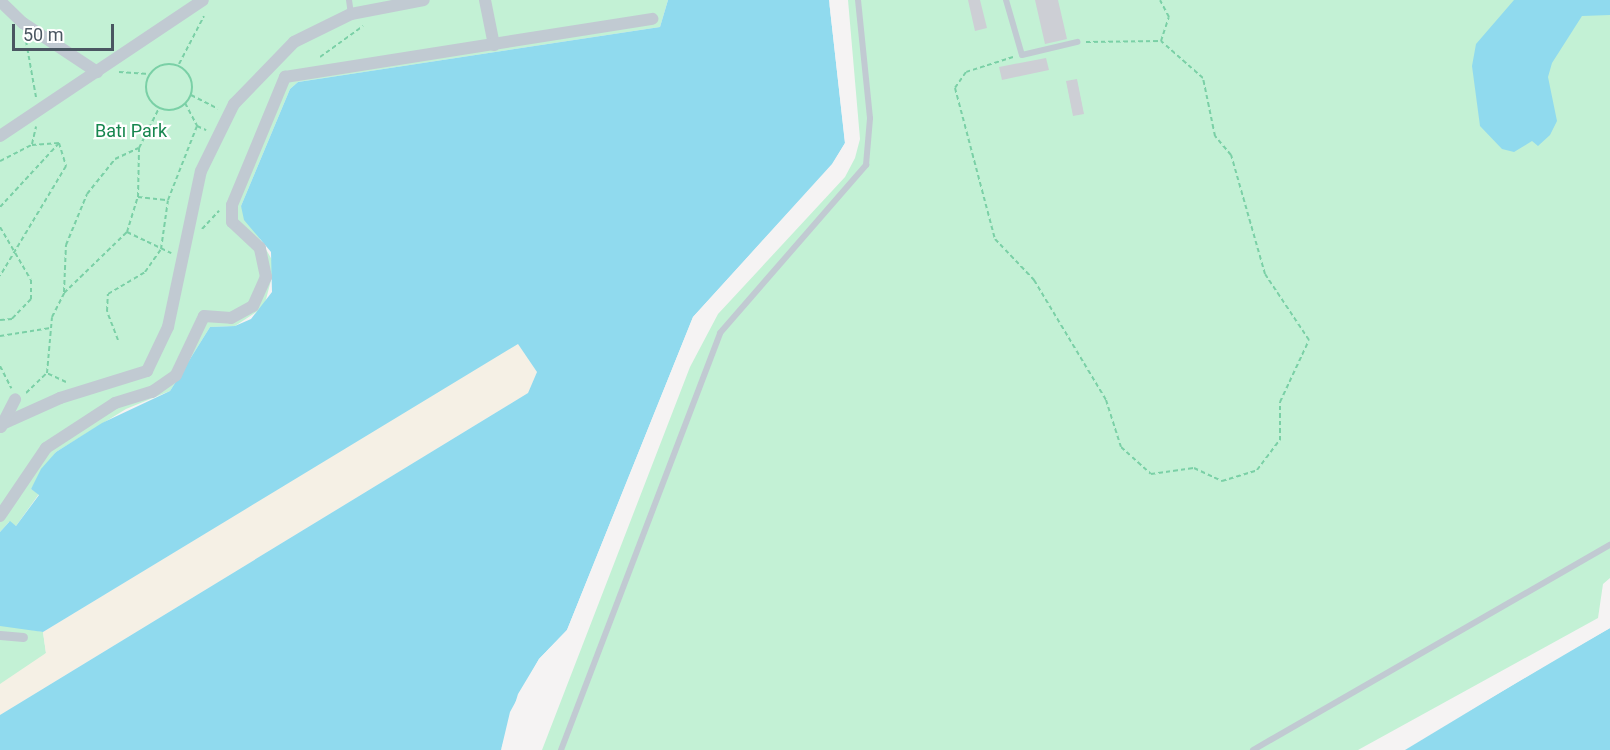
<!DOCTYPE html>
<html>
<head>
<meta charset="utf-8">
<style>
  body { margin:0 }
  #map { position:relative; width:1610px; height:750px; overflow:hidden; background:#f5f3f3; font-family:Roboto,sans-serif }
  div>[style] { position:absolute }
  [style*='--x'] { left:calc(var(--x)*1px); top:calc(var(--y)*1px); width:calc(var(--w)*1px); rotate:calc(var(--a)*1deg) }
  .green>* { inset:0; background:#c3f1d5 }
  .sand>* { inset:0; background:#f5f0e5 }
  .water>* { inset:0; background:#90daee }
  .pier>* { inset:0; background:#f5f3f3 }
  .building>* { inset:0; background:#cdcfd5 }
  .path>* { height:2px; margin-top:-1px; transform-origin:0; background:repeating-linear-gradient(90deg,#7ad0a6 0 4.5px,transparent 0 7.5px) }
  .path>.ring { margin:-1px; padding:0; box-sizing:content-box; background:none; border:2px solid #7ad0a6; border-radius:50% }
  .service>* { height:6px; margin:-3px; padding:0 3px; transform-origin:3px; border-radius:3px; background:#c1cad2 }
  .pedestrian>* { height:9px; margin:-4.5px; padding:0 4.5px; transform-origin:4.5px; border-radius:4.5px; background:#c1cad2 }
  .minor>* { height:12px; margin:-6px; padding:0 6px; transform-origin:6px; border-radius:6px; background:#c1cad2 }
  span { translate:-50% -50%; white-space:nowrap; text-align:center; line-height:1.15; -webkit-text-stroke:4.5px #fff; paint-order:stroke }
  .park-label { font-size:18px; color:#17864f }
  .scale { position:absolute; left:12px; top:24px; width:102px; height:27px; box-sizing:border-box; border:3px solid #4a5661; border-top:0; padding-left:8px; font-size:18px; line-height:21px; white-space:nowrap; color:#4a5661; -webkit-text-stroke:4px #fff; paint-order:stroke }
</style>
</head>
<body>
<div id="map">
  <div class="green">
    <div style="clip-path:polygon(0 0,668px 0,660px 27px,298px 82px,290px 89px,241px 206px,275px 265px,264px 307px,235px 326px,210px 327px,170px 391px,126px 409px,56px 452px,31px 489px,39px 494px,16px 526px,9px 522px,0 532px)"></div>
    <div style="clip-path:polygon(848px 0,1610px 0,1610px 578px,1603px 584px,1598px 618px,1358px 750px,542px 750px,690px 367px,718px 314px,845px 177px,855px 158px,860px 139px)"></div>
    <div style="clip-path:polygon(0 614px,7px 625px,43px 632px,46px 653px,0 715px)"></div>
  </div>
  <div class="sand">
    <div style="clip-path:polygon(518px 343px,537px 372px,528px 393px,0 715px,0 684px,46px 653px,43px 632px)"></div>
  </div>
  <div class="water">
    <div style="clip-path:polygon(668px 0,829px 0,845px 143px,832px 164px,693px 317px,567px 630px,539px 659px,510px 712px,501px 750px,0 750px,0 715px,528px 393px,537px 372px,518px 344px,43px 632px,0 626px,0 532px,10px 521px,16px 526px,39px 495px,31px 489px,41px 469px,56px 452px,102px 423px,170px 391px,210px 327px,235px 326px,251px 319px,272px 292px,271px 252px,244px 220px,241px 206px,290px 89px,298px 82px,660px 27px)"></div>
    <div style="clip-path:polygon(1514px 0,1610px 0,1610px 15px,1582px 16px,1552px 63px,1548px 77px,1557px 121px,1550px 135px,1538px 146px,1532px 141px,1514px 152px,1502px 149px,1480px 126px,1472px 66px,1476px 44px)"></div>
    <div style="clip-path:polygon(1610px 628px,1610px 750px,1405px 750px,1559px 657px)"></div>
  </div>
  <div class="pier">
    <div style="clip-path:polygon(829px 0,849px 120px,848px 144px,834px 166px,695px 318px,569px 631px,541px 661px,521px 696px,501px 750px,518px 694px,539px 659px,567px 630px,693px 317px,832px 165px,845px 143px)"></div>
    <div style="clip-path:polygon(1610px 625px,1610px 628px,1402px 750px,1557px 655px)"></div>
  </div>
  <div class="building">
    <div style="clip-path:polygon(968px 0,980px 0,987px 28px,975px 31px)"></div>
    <div style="clip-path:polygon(1035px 0,1058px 0,1067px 39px,1045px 44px)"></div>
    <div style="clip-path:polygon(1046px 58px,1049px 70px,1002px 80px,999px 67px)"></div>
    <div style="clip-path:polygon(1077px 79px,1084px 114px,1073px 116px,1066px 81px)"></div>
  </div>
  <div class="path">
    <div style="--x:26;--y:41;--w:57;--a:79.9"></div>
    <div style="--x:1086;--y:42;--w:75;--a:-0.8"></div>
    <div style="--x:1161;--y:41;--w:25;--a:-72"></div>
    <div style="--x:1169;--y:17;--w:19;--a:-118"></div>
    <div style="--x:320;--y:57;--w:53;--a:-35.8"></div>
    <div style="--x:1013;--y:57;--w:49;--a:162.3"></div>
    <div style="--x:966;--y:72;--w:19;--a:125"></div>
    <div style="--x:955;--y:88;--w:156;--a:75.2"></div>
    <div style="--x:995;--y:239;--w:57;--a:46.4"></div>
    <div style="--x:1034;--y:280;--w:140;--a:59"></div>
    <div style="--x:1106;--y:400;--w:49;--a:72.3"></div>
    <div style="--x:1121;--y:447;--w:40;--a:42"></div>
    <div style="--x:1151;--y:474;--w:43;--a:-7.9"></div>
    <div style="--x:1194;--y:468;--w:31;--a:25"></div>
    <div style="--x:1222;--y:481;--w:37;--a:-17"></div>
    <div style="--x:1257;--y:470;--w:38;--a:-53"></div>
    <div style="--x:1280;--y:440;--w:38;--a:-90"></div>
    <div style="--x:1280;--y:402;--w:68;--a:-64.9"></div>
    <div style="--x:1309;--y:340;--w:79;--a:-123.7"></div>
    <div style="--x:1265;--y:274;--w:124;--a:-105.9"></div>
    <div style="--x:1231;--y:155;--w:25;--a:-130"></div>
    <div style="--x:1215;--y:136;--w:59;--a:-101.7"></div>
    <div style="--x:1203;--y:78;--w:56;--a:-138.6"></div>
    <div style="--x:179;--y:64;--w:54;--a:-62.5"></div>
    <div class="ring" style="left:146px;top:64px;width:44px;height:44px"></div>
    <div style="--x:119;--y:72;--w:30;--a:4"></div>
    <div style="--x:191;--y:95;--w:30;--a:27"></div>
    <div style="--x:185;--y:103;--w:26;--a:62"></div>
    <div style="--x:197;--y:126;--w:10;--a:24"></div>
    <div style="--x:32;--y:144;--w:18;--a:-77"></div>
    <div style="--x:0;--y:161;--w:36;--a:-27"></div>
    <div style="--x:32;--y:145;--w:27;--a:-4"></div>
    <div style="--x:59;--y:143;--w:24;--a:73"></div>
    <div style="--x:66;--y:166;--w:128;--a:121"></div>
    <div style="--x:138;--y:197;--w:30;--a:6"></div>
    <div style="--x:0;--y:207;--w:87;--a:-47.3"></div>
    <div style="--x:0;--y:227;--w:61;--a:59.7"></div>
    <div style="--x:31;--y:280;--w:19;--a:90"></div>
    <div style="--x:31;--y:299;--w:28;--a:134"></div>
    <div style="--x:12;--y:319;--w:12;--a:175"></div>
    <div style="--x:202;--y:229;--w:25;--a:-47"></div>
    <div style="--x:127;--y:232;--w:49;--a:25.5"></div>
    <div style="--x:64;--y:292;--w:47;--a:-87.6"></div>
    <div style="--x:66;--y:245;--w:55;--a:-67.6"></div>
    <div style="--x:87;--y:194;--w:45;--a:-51.3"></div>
    <div style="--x:115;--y:159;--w:26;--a:-25"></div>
    <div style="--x:139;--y:148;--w:45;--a:-63.4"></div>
    <div style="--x:0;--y:336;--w:51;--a:-9.1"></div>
    <div style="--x:118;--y:340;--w:31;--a:-111"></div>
    <div style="--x:107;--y:311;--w:17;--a:-87"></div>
    <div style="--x:108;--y:294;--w:43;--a:-30.7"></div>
    <div style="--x:145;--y:272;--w:28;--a:-55"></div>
    <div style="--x:161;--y:249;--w:49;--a:-81.9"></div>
    <div style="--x:168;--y:200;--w:79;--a:-68.6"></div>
    <div style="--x:0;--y:366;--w:25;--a:63"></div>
    <div style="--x:66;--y:382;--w:21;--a:-155"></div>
    <div style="--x:47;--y:373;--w:56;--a:-84.9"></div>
    <div style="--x:52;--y:317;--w:27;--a:-63"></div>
    <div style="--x:64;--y:293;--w:88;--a:-44.1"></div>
    <div style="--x:127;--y:232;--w:37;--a:-73"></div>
    <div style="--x:138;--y:197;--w:49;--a:-88.8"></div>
    <div style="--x:26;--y:393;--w:29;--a:-44"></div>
  </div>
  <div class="service">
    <div style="--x:349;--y:0;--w:14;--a:82"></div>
    <div style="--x:1006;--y:0;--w:57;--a:73.8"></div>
    <div style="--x:1022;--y:55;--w:57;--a:-13.3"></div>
    <div style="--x:561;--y:750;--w:446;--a:-69.1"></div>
    <div style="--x:720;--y:333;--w:223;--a:-49"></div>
    <div style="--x:866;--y:165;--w:47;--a:-85.1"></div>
    <div style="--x:870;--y:118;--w:119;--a:-95.8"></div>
    <div style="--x:1253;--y:750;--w:412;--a:-29.9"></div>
  </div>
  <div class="pedestrian">
    <div style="--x:0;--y:635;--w:23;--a:5"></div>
  </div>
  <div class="minor">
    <div style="--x:485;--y:0;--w:46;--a:78.7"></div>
    <div style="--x:0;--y:1;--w:32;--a:44"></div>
    <div style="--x:23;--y:23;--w:89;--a:33.5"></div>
    <div style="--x:0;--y:136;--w:244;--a:-33.8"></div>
    <div style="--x:0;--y:425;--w:66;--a:-24.2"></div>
    <div style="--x:60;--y:398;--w:91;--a:-17.2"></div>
    <div style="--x:147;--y:371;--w:49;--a:-64.5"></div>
    <div style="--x:168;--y:327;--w:159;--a:-78.1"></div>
    <div style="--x:201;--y:171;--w:75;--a:-63.8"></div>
    <div style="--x:234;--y:104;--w:86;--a:-45.9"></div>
    <div style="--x:294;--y:42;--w:64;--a:-26.2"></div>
    <div style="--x:351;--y:14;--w:74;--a:-10.9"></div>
    <div style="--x:1;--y:427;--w:31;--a:-63"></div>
    <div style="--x:0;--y:516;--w:82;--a:-55.9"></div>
    <div style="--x:46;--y:448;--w:82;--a:-33.1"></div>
    <div style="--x:115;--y:403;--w:39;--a:-17"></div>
    <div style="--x:152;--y:392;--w:29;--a:-35"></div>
    <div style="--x:176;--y:375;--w:65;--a:-64.6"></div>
    <div style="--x:204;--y:316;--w:27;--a:4"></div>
    <div style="--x:231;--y:318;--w:25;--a:-29"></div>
    <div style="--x:253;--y:306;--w:32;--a:-66"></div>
    <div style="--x:266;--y:277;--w:30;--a:-102"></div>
    <div style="--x:260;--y:248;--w:38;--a:-137"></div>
    <div style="--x:232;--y:222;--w:17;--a:-90"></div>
    <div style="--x:232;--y:205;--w:139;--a:-67.5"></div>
    <div style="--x:285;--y:77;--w:372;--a:-9"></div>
  </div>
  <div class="park-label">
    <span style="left:131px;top:131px">Batı Park</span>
  </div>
  <div class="scale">50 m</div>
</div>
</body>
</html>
